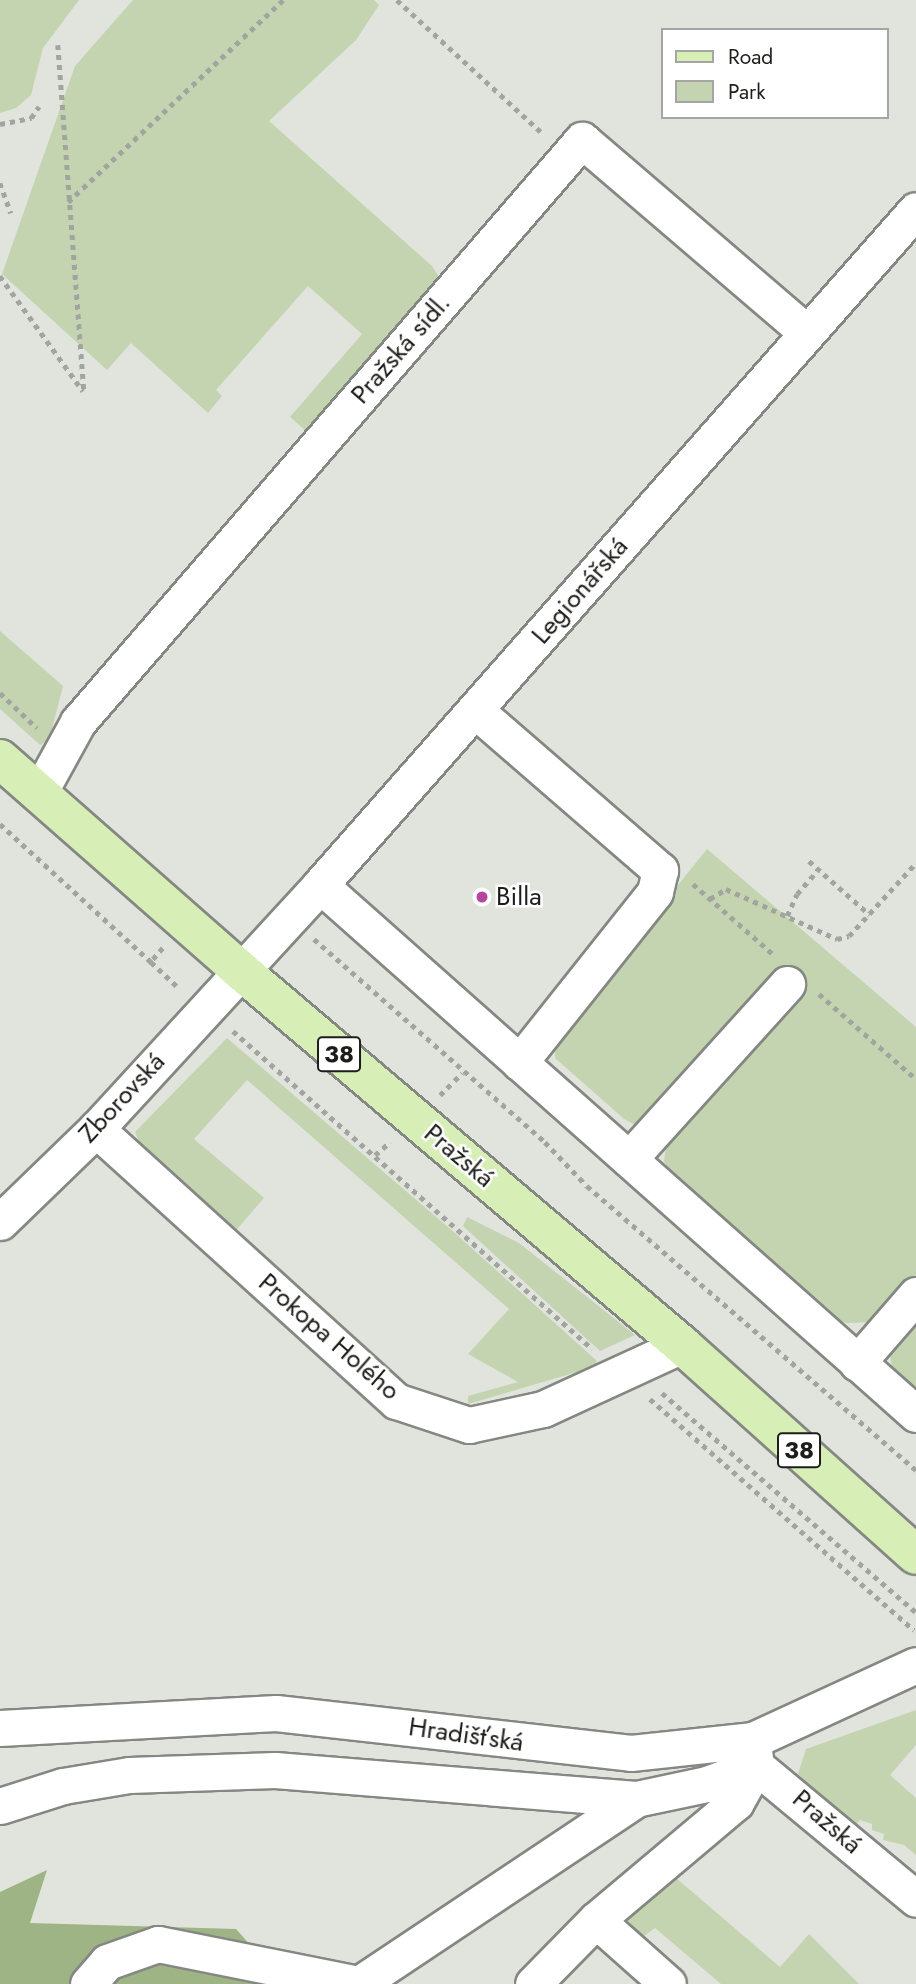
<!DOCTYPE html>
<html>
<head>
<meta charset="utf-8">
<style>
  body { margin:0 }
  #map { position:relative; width:916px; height:1984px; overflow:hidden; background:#e0e4dd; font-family:Jost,sans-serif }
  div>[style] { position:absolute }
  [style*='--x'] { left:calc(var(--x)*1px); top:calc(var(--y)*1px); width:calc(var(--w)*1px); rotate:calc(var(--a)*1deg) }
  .green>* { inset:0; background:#c4d4b0 }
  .forest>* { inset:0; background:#9fb484 }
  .path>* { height:4.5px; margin-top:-2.25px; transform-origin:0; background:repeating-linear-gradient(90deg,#a2a59f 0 5px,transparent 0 10px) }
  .roads { filter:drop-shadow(2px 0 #858882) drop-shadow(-2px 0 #858882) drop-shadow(0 2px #858882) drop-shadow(0 -2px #858882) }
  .minor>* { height:35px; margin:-17.5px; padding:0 17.5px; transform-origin:17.5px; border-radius:17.5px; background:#fff }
  .major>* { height:38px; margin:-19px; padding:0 19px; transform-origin:19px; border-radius:19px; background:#d7eeb7 }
  .dots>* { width:19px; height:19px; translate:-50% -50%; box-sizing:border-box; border:4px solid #fff; border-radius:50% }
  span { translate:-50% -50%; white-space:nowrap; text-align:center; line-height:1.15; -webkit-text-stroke:5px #fff; paint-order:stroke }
  .shield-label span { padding:2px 5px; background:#fff; border:2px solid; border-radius:5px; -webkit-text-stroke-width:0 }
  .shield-label { font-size:24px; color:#1d1e1b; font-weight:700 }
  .street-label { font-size:26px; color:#1d1e1b }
  .poi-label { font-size:26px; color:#1d1e1b }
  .left { translate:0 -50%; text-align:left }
  .legend { position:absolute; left:661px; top:28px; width:228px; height:91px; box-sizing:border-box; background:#fff; border:2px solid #a5a5a4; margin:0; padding:9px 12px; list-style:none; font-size:21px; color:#1d1e1b }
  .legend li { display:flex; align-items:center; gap:14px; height:35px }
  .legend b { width:35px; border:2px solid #a5a5a4 }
</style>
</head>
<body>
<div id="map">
  <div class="green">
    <div style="clip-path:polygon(0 0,79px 0,43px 48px,31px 95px,16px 108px,0 113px)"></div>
    <div style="clip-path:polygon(133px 0,374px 0,379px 5px,356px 40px,269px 121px,432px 266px,442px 282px,307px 432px,290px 417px,362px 334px,308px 286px,216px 390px,222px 396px,208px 413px,131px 343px,107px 370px,2px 274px,75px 66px)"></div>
    <div style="clip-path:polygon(0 631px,63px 686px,49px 740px,40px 745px,0 709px)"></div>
    <div style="clip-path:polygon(707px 849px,916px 1027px,916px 1284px,876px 1322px,847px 1323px,829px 1318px,670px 1174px,664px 1161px,667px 1141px,624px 1119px,555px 1058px,556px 1037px)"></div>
    <div style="clip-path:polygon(227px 1038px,456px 1234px,597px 1361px,594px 1367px,468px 1404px,468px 1396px,518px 1382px,468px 1354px,509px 1309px,247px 1080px,194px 1139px,264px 1198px,232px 1235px,147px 1160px,135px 1132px)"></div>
    <div style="clip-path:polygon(467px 1217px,519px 1243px,635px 1335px,600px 1351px,463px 1226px)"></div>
    <div style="clip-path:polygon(916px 1309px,916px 1394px,892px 1368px,890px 1352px)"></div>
    <div style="clip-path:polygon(916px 1710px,916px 1745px,890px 1775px,916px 1798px,916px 1855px,904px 1845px,883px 1840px,884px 1834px,872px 1830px,872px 1824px,860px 1820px,854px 1827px,798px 1774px,806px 1749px)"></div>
    <div style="clip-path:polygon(675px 1877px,780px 1967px,809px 1934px,859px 1984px,721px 1984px,655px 1928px,636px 1942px,619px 1927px,626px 1906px)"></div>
  </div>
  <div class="forest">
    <div style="clip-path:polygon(47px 1870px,30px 1923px,236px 1929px,285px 1984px,0 1984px,0 1892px)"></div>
  </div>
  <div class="path">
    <div style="--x:397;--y:0;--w:198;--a:42.5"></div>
    <div style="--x:58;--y:45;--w:348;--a:85.7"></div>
    <div style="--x:0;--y:124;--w:32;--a:-11"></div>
    <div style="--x:31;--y:118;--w:14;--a:-56"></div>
    <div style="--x:0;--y:183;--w:32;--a:70"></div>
    <div style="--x:68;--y:202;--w:295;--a:-43.2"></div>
    <div style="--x:0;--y:276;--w:142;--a:54.2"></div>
    <div style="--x:0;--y:693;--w:51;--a:43.4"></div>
    <div style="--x:0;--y:824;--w:205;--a:42.4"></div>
    <div style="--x:809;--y:861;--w:81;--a:41.5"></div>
    <div style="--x:693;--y:884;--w:106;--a:41.2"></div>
    <div style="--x:710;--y:899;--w:19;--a:-32"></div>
    <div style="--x:726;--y:889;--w:122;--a:24.2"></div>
    <div style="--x:837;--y:939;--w:12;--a:-14"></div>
    <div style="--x:849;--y:936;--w:99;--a:-47.5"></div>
    <div style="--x:787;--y:916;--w:24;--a:-66"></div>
    <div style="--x:797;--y:894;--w:32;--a:-49"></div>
    <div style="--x:314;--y:939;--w:308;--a:41.3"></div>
    <div style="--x:545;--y:1142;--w:61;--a:46.3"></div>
    <div style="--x:587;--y:1186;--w:435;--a:40.8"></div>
    <div style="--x:163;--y:948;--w:18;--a:131"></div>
    <div style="--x:151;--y:962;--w:38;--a:43"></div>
    <div style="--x:819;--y:994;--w:129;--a:41.2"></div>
    <div style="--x:233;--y:1031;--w:480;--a:41.5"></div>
    <div style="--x:440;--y:1095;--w:31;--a:-45"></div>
    <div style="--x:375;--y:1155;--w:20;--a:-41"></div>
    <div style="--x:662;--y:1393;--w:335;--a:40.8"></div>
    <div style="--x:650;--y:1399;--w:351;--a:41.2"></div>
  </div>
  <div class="roads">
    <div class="minor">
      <div style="--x:475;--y:710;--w:245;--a:40.9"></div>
      <div style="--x:660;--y:870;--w:23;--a:103"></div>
      <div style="--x:655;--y:892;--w:218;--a:128.5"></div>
      <div style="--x:39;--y:793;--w:81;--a:-61.2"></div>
      <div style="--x:78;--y:722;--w:770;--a:-49.11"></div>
      <div style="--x:582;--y:140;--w:296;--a:40.6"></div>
      <div style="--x:320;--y:885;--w:797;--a:41.59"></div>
      <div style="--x:96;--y:1129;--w:405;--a:42.2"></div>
      <div style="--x:396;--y:1401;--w:77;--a:18.2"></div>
      <div style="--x:469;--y:1425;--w:76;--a:-12.2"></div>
      <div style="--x:543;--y:1409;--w:153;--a:-24.7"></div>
      <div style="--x:629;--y:1159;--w:236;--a:-47.9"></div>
      <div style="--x:0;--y:1222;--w:134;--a:-44.1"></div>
      <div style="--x:96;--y:1129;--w:331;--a:-47.4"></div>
      <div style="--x:320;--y:885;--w:900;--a:-48.56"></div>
      <div style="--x:857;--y:1363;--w:90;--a:-49.1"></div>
      <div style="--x:0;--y:1728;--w:276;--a:-3.1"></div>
      <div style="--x:276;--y:1713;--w:357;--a:6.4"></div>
      <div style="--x:631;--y:1753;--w:123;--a:-6.1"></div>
      <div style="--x:753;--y:1740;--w:179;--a:-24.7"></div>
      <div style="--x:753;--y:1744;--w:22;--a:82"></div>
      <div style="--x:756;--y:1766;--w:208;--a:39.7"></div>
      <div style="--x:0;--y:1806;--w:66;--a:-17.6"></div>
      <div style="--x:63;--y:1786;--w:67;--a:-9.5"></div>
      <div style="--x:129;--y:1775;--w:146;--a:-2"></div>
      <div style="--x:275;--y:1770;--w:362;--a:4.6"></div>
      <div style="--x:636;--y:1799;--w:73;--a:-11.9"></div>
      <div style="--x:707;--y:1784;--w:52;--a:-20.2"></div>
      <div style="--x:596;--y:1920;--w:96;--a:41.6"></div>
      <div style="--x:88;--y:1984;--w:29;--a:-49"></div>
      <div style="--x:107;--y:1962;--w:54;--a:-19.4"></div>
      <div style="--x:158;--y:1944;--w:204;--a:11.3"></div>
      <div style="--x:359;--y:1984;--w:333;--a:-33.7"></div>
      <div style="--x:533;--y:1984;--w:90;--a:-45.5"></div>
      <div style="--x:596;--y:1920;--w:183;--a:-40.1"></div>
      <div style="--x:736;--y:1802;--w:41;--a:-60.9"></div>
    </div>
    <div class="major">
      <div style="--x:0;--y:759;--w:320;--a:41.3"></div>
      <div style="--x:240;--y:970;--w:580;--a:40.31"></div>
      <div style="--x:682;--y:1345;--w:314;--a:41.9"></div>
    </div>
  </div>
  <div class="dots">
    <div style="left:482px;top:897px;background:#b645a0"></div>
  </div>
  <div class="shield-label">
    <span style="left:339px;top:1054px">38</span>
    <span style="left:799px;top:1450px">38</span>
  </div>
  <div class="street-label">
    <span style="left:401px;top:349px;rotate:-49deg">Pražská sídl.</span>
    <span style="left:580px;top:591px;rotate:-49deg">Legionářská</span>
    <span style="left:122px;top:1098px;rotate:-47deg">Zborovská</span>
    <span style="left:459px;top:1156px;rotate:40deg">Pražská</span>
    <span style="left:329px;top:1337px;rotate:41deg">Prokopa Holého</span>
    <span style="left:466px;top:1735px;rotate:8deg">Hradišťská</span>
    <span style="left:827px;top:1822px;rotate:41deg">Pražská</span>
  </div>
  <div class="poi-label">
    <span class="left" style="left:496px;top:897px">Billa</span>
  </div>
  <ul class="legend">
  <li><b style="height:9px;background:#d7eeb7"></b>Road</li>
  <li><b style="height:19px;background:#c4d4b0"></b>Park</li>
  </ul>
</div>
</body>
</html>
